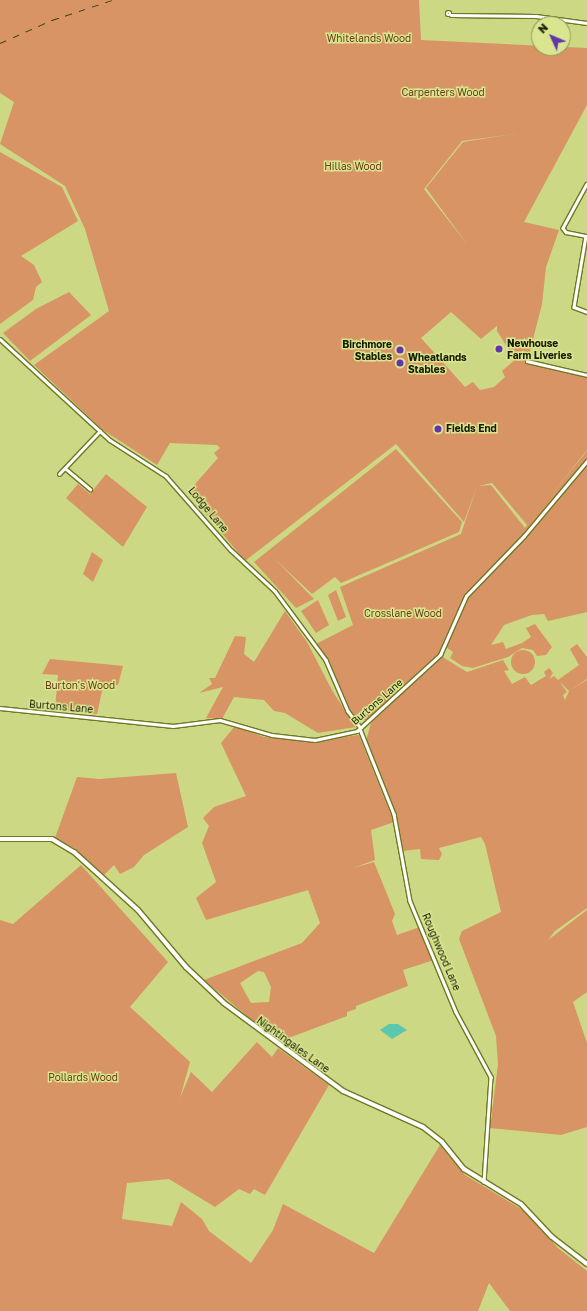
<!DOCTYPE html>
<html>
<head>
<meta charset="utf-8">
<style>
  body { margin:0 }
  #map { position:relative; width:587px; height:1311px; overflow:hidden; background:#ccd883; font-family:"Golos Text",sans-serif }
  div>[style] { position:absolute }
  [style*='--x'] { left:calc(var(--x)*1px); top:calc(var(--y)*1px); width:calc(var(--w)*1px); rotate:calc(var(--a)*1deg) }
  .green>* { inset:0; background:#d89465 }
  .round { border-radius:50% }
  .water>* { inset:0; background:#5bc8ae }
  .roads { filter:drop-shadow(1px 0 #707922) drop-shadow(-1px 0 #707922) drop-shadow(0 1px #707922) drop-shadow(0 -1px #707922) }
  .street>* { height:2.5px; margin:-1.25px; padding:0 1.25px; transform-origin:1.25px; border-radius:1.25px; background:#fff }
  .street>.ring { margin:-1.25px; padding:0; box-sizing:content-box; background:none; border:2.5px solid #fff; border-radius:50% }
  .secondary>* { height:4px; margin:-2px; padding:0 2px; transform-origin:2px; border-radius:2px; background:#fff }
  .rail>* { height:1px; margin-top:-0.5px; transform-origin:0; background:repeating-linear-gradient(90deg,#383c17 0 7px,transparent 0 14px) }
  .dots>* { width:11px; height:11px; translate:-50% -50%; box-sizing:border-box; border:2px solid #d9e58f; border-radius:50% }
  span { translate:-50% -50%; white-space:nowrap; text-align:center; line-height:1.15; -webkit-text-stroke:3px #d9e58f; paint-order:stroke }
  .park-label { font-size:10px; color:#6c3d18 }
  .poi-label { font-size:10px; color:#181b00; font-weight:700 }
  .left { translate:0 -50%; text-align:left }
  .right { translate:-100% -50%; text-align:right }
  .street-label { font-size:10px; color:#181b00 }
  .north { position:absolute; left:531px; top:16px; width:40px; height:40px; box-sizing:border-box; background:#d9e58f; border:1px solid #8c9456; border-radius:50%; rotate:314deg; font-size:11px; font-weight:700; line-height:16px; text-align:center; color:#181b00 }
  .north::after { content:''; display:block; margin:auto; width:14px; height:18px; background:#6135ac; clip-path:polygon(50% 0,100% 100%,50% 72%,0 100%) }
</style>
</head>
<body>
<div id="map">
  <div class="green">
    <div style="clip-path:polygon(evenodd,0 0,419px 0,421px 40px,587px 48px,587px 105px,524px 222px,559px 230px,546px 267px,542px 304px,529px 355px,526px 359px,511px 353px,497px 331px,497px 326px,481px 339px,451px 312px,421px 338px,465px 387px,473px 382px,480px 390px,494px 387px,505px 377px,502px 371px,517px 358px,587px 376px,587px 450px,547px 500px,587px 451px,587px 458px,524px 535px,465px 595px,439px 653px,367px 720px,358px 720px,350px 711px,316px 644px,353px 625px,340px 587px,461px 534px,477px 486px,464px 522px,396px 444px,245px 561px,188px 492px,218px 458px,214px 453px,220px 448px,217px 445px,170px 443px,157px 465px,103px 430px,34px 365px,109px 311px,85px 229px,65px 186px,0 144px,14px 102px,0 93px,0 0,520px 133px,519px 152px,520px 133px,463px 142px,426px 188px,467px 244px,424px 189px,462px 141px,520px 133px,0 0,492px 483px,527px 525px,525px 528px,491px 485px,478px 486px,492px 483px)"></div>
    <div style="clip-path:polygon(0 152px,62px 187px,78px 221px,21px 256px,34px 265px,42px 282px,36px 287px,33px 300px,0 324px)"></div>
    <div style="clip-path:polygon(69px 292px,91px 315px,30px 361px,3px 333px,36px 309px)"></div>
    <div style="clip-path:polygon(396px 449px,462px 522px,459px 532px,341px 583px,335px 577px,312px 594px,275px 559px,314px 599px,296px 608px,254px 562px)"></div>
    <div style="clip-path:polygon(587px 464px,587px 612px,548px 621px,544px 614px,532px 615px,504px 625px,491px 645px,503px 642px,506px 649px,522px 643px,531px 637px,526px 628px,535px 624px,552px 647px,546px 655px,537px 656px,533px 650px,522px 648px,508px 657px,473px 668px,462px 666px,450px 658px,453px 652px,446px 647px,468px 597px,523px 540px)"></div>
    <div style="clip-path:polygon(106px 474px,147px 507px,123px 547px,66px 498px,78px 484px,90px 494px)"></div>
    <div style="clip-path:polygon(92px 552px,103px 560px,93px 582px,83px 574px)"></div>
    <div style="clip-path:polygon(336px 590px,346px 617px,338px 621px,328px 595px)"></div>
    <div style="clip-path:polygon(318px 600px,329px 625px,316px 633px,301px 611px)"></div>
    <div style="clip-path:polygon(285px 611px,307px 642px,333px 692px,356px 727px,318px 733px,285px 713px,274px 711px,264px 700px,234px 697px,222px 719px,206px 718px,223px 687px,199px 693px,212px 684px,209px 678px,215px 678px,235px 636px,246px 637px,244px 654px,254px 662px)"></div>
    <div style="clip-path:polygon(577px 644px,587px 657px,587px 679px,569px 691px,559px 681px,567px 692px,563px 695px,565px 700px,569px 691px,587px 680px,587px 908px,555px 931px,548px 940px,587px 910px,587px 992px,573px 1002px,587px 1043px,587px 1127px,561px 1135px,490px 1128px,498px 1064px,496px 1036px,459px 939px,462px 931px,501px 912px,485px 844px,481px 837px,439px 848px,442px 854px,439px 860px,421px 859px,420px 849px,402px 851px,395px 815px,366px 741px,371px 723px,441px 656px,467px 672px,503px 660px,509px 670px,504px 671px,512px 684px,525px 677px,531px 685px,546px 676px,544px 672px,549px 668px,553px 673px,549px 679px,554px 676px,558px 680px,579px 665px,570px 649px)"></div>
    <div class="round" style="left:511px;top:650px;width:24px;height:24px"></div>
    <div style="clip-path:polygon(50px 659px,104px 664px,123px 666px,118px 685px,104px 682px,97px 714px,55px 709px,58px 675px,42px 674px)"></div>
    <div style="clip-path:polygon(evenodd,235px 726px,264px 737px,314px 741px,359px 735px,394px 822px,371px 830px,375px 860px,353px 868px,374px 862px,395px 914px,392px 921px,397px 935px,420px 927px,434px 960px,403px 970px,408px 986px,356px 1006px,356px 1009px,347px 1012px,347px 1016px,278px 1042px,204px 980px,302px 943px,320px 923px,308px 890px,206px 920px,196px 898px,216px 882px,202px 843px,209px 826px,203px 818px,214px 807px,246px 796px,221px 743px,235px 726px,258px 971px,264px 972px,271px 987px,269px 1002px,251px 1003px,240px 983px,258px 971px)"></div>
    <div style="clip-path:polygon(176px 773px,188px 827px,144px 855px,134px 867px,120px 874px,114px 865px,102px 877px,74px 848px,55px 838px,77px 777px,99px 779px)"></div>
    <div style="clip-path:polygon(81px 865px,168px 962px,130px 1007px,190px 1062px,180px 1098px,191px 1072px,212px 1092px,257px 1042px,272px 1057px,278px 1048px,329px 1085px,265px 1195px,254px 1189px,250px 1194px,239px 1189px,215px 1207px,169px 1179px,127px 1183px,122px 1219px,172px 1226px,181px 1202px,202px 1219px,209px 1231px,251px 1263px,273px 1230px,283px 1204px,374px 1253px,440px 1145px,465px 1175px,523px 1210px,558px 1248px,587px 1271px,587px 1311px,510px 1311px,489px 1283px,478px 1311px,0 1311px,0 920px,13px 924px)"></div>
  </div>
  <div class="water">
    <div style="clip-path:polygon(389px 1024px,398px 1024px,407px 1030px,392px 1039px,380px 1030px)"></div>
  </div>
  <div class="roads">
    <div class="street">
      <div class="ring" style="left:447px;top:12px;width:1.5px;height:1.5px"></div>
      <div style="--x:451;--y:15;--w:85;--a:0.7"></div>
      <div style="--x:536;--y:16;--w:51;--a:7.8"></div>
      <div style="--x:587;--y:184;--w:50;--a:118.6"></div>
      <div style="--x:563;--y:228;--w:5;--a:53"></div>
      <div style="--x:566;--y:232;--w:21;--a:11"></div>
      <div style="--x:586;--y:236;--w:72;--a:99.6"></div>
      <div style="--x:574;--y:307;--w:14;--a:21"></div>
      <div style="--x:0;--y:339;--w:149;--a:42.6"></div>
      <div style="--x:110;--y:440;--w:67;--a:32.7"></div>
      <div style="--x:166;--y:476;--w:98;--a:48.7"></div>
      <div style="--x:231;--y:550;--w:60;--a:43"></div>
      <div style="--x:275;--y:591;--w:86;--a:53.5"></div>
      <div style="--x:326;--y:660;--w:56;--a:66.7"></div>
      <div style="--x:348;--y:711;--w:21;--a:53"></div>
      <div style="--x:527;--y:361;--w:62;--a:13.1"></div>
      <div style="--x:65;--y:468;--w:33;--a:40"></div>
      <div style="--x:59;--y:474;--w:59;--a:-46.4"></div>
      <div style="--x:0;--y:708;--w:174;--a:5.9"></div>
      <div style="--x:173;--y:726;--w:47;--a:-7.3"></div>
      <div style="--x:220;--y:720;--w:54;--a:16.1"></div>
      <div style="--x:272;--y:735;--w:43;--a:6.6"></div>
      <div style="--x:315;--y:740;--w:43;--a:-12.1"></div>
      <div style="--x:357;--y:731;--w:113;--a:-42.5"></div>
      <div style="--x:440;--y:655;--w:64;--a:-66.2"></div>
      <div style="--x:466;--y:596;--w:83;--a:-46"></div>
      <div style="--x:524;--y:536;--w:98;--a:-50"></div>
      <div style="--x:360;--y:729;--w:92;--a:68.2"></div>
      <div style="--x:394;--y:814;--w:88;--a:79.6"></div>
      <div style="--x:410;--y:901;--w:120;--a:67.5"></div>
      <div style="--x:456;--y:1012;--w:74;--a:61.7"></div>
      <div style="--x:491;--y:1077;--w:105;--a:93.8"></div>
    </div>
    <div class="secondary">
      <div style="--x:0;--y:839;--w:52;--a:0"></div>
      <div style="--x:52;--y:839;--w:26;--a:31"></div>
      <div style="--x:74;--y:852;--w:86;--a:42.2"></div>
      <div style="--x:138;--y:910;--w:75;--a:49.9"></div>
      <div style="--x:186;--y:967;--w:52;--a:43.5"></div>
      <div style="--x:224;--y:1003;--w:148;--a:36.5"></div>
      <div style="--x:343;--y:1091;--w:88;--a:24.2"></div>
      <div style="--x:423;--y:1127;--w:24;--a:38"></div>
      <div style="--x:442;--y:1142;--w:35;--a:51"></div>
      <div style="--x:464;--y:1169;--w:67;--a:31.6"></div>
      <div style="--x:521;--y:1204;--w:45;--a:46.8"></div>
      <div style="--x:552;--y:1237;--w:44;--a:37.6"></div>
    </div>
  </div>
  <div class="rail">
    <div style="--x:0;--y:43;--w:57;--a:-23.9"></div>
    <div style="--x:52;--y:20;--w:63;--a:-18.4"></div>
  </div>
  <div class="dots">
    <div style="left:499px;top:349px;background:#6135ac"></div>
    <div style="left:400px;top:350px;background:#6135ac"></div>
    <div style="left:400px;top:363px;background:#6135ac"></div>
    <div style="left:438px;top:429px;background:#6135ac"></div>
  </div>
  <div class="park-label">
    <span style="left:369px;top:39px">Whitelands Wood</span>
    <span style="left:443px;top:93px">Carpenters Wood</span>
    <span style="left:353px;top:167px">Hillas Wood</span>
    <span style="left:403px;top:614px">Crosslane Wood</span>
    <span style="left:80px;top:686px">Burton's Wood</span>
    <span style="left:83px;top:1078px">Pollards Wood</span>
  </div>
  <div class="poi-label">
    <span class="left" style="left:507px;top:349px">Newhouse<br>Farm Liveries</span>
    <span class="right" style="left:392px;top:350px">Birchmore<br>Stables</span>
    <span class="left" style="left:408px;top:363px">Wheatlands<br>Stables</span>
    <span class="left" style="left:446px;top:429px">Fields End</span>
  </div>
  <div class="street-label">
    <span style="left:208px;top:510px;rotate:50deg">Lodge Lane</span>
    <span style="left:377px;top:702px;rotate:-41deg">Burtons Lane</span>
    <span style="left:61px;top:707px;rotate:5deg">Burtons Lane</span>
    <span style="left:441px;top:952px;rotate:67deg">Roughwood Lane</span>
    <span style="left:293px;top:1045px;rotate:36deg">Nightingales Lane</span>
  </div>
  <div class="north">N</div>
</div>
</body>
</html>
